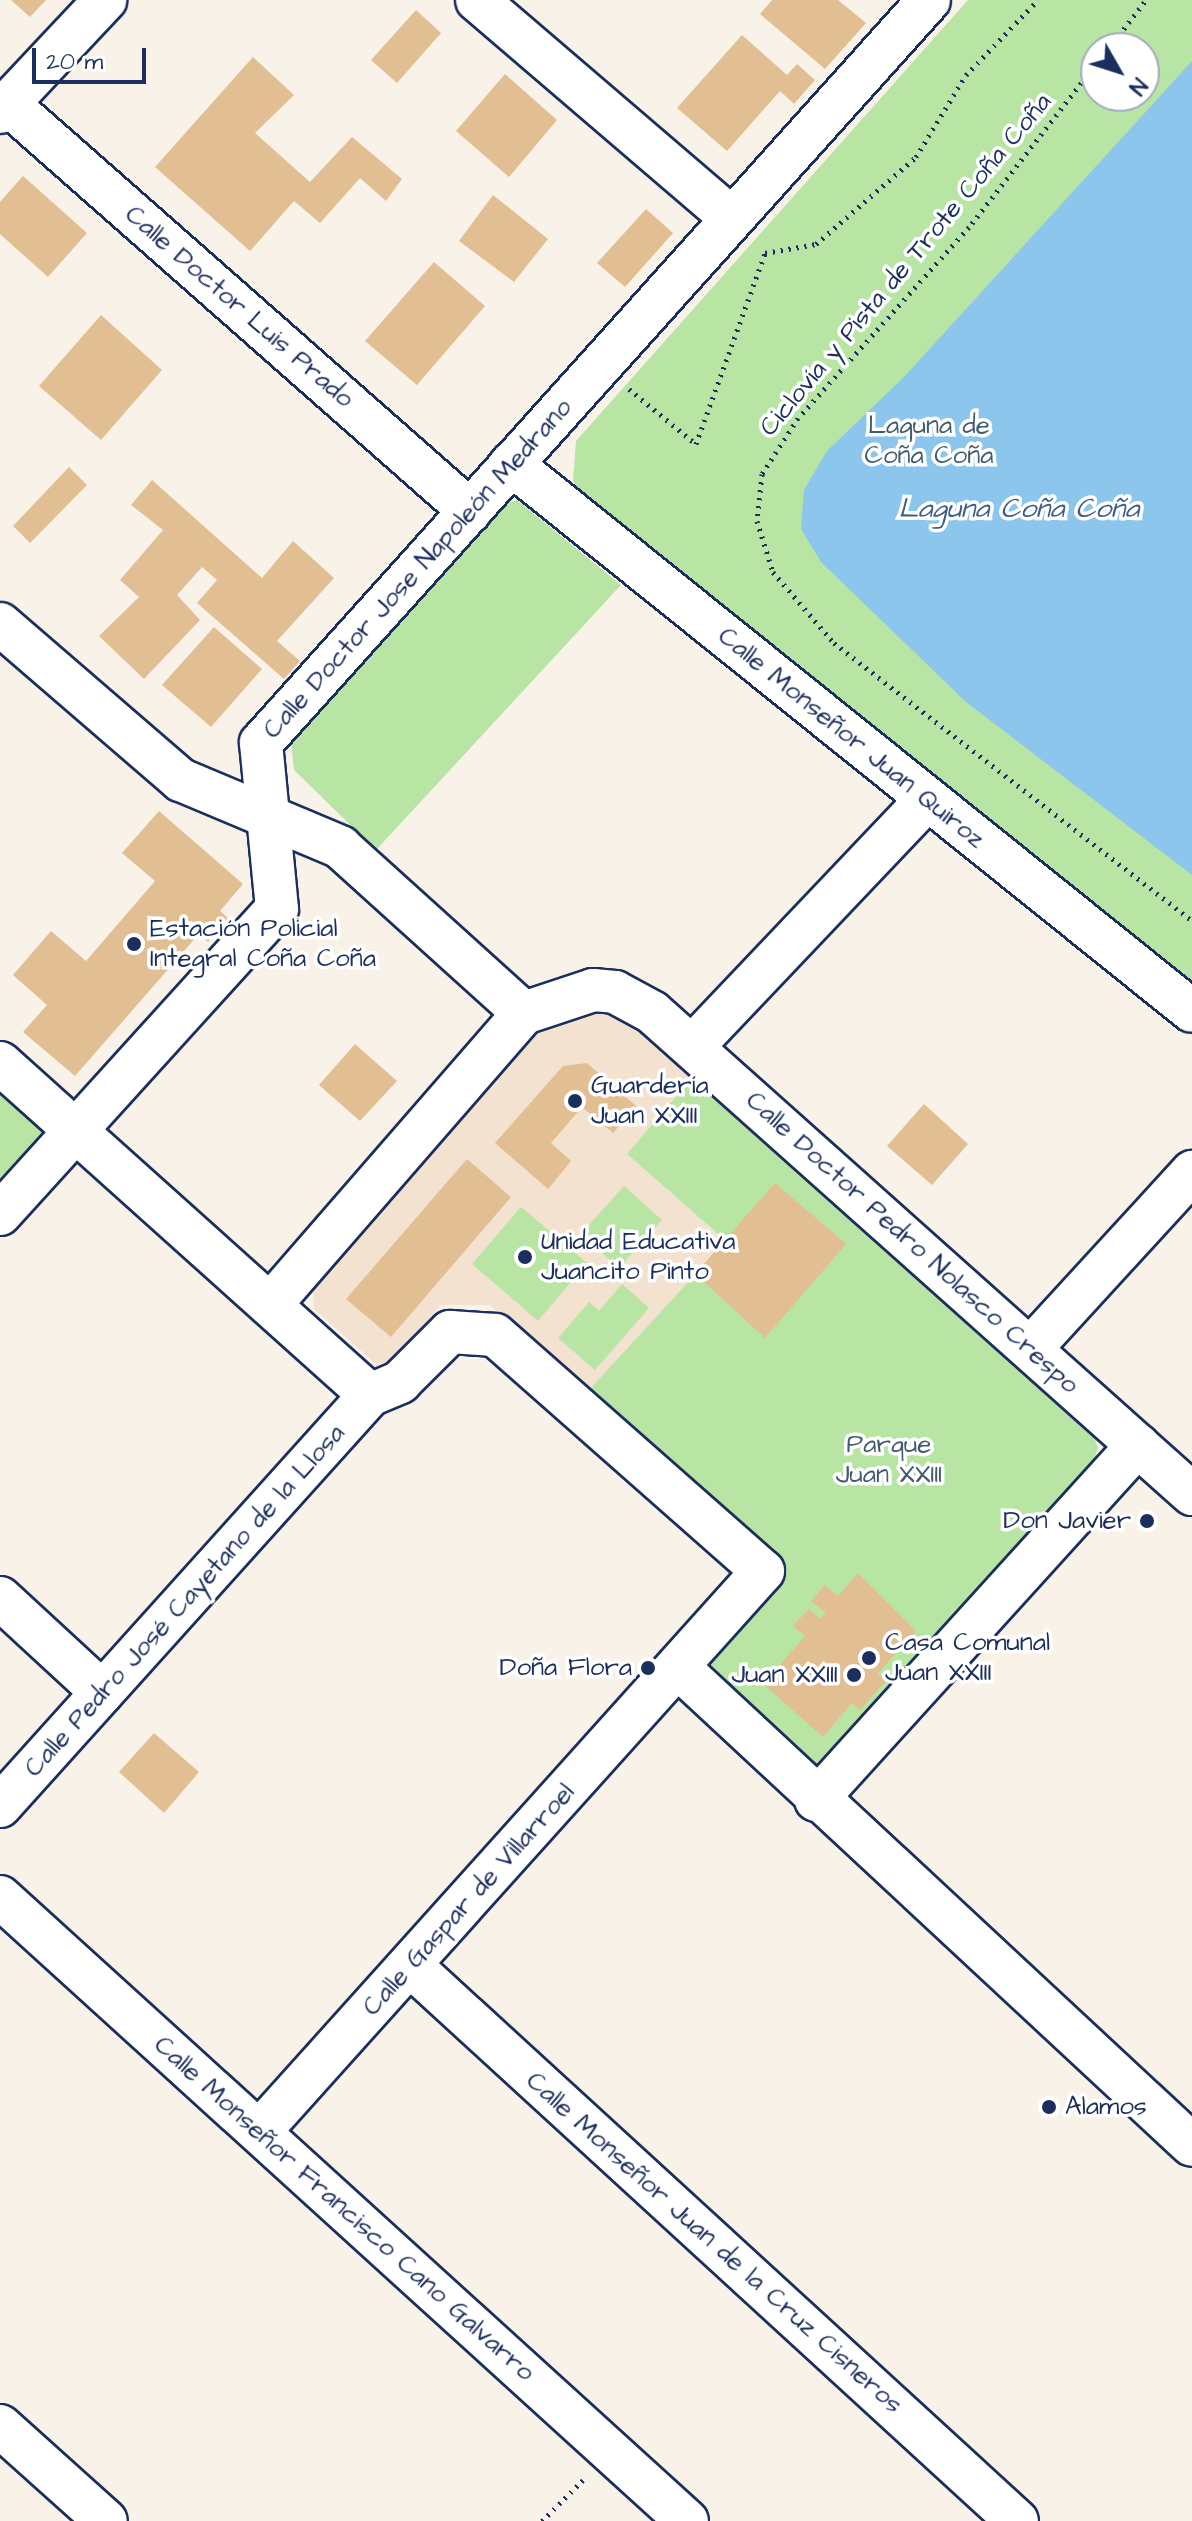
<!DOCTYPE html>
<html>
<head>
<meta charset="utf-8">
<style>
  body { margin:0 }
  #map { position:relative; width:1192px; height:2521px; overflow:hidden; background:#f9f2e9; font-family:"Architects Daughter",sans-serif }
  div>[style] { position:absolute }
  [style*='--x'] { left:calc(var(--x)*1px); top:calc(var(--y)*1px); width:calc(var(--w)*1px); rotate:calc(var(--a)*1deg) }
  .built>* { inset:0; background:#f2e2cf }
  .green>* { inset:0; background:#b8e5a3 }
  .water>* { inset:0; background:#8dc6ec }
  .building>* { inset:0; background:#e2be93 }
  .path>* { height:5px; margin-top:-2.5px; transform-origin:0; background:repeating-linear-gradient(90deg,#1b2f5e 0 2px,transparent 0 8px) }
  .roads { filter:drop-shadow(2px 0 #1b2f5e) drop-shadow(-2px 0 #1b2f5e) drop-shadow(0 2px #1b2f5e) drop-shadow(0 -2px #1b2f5e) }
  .minor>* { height:42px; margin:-21px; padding:0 21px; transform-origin:21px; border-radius:21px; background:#fff }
  .dots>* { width:22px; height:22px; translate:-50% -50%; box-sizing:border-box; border:4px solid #fff; border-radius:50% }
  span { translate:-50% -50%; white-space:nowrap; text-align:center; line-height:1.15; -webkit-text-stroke:7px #fff; paint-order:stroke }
  .street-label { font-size:26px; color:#1b2f5e }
  .park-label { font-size:26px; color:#425c6f }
  .poi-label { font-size:26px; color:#1b2f5e }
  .left { translate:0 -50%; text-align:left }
  .right { translate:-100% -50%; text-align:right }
  .water-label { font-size:28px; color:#3d5c89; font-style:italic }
  .north { position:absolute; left:1080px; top:32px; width:80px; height:80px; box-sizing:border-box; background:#fff; border:2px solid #a4acbf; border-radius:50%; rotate:129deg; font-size:22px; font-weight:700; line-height:32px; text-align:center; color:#1b2f5e }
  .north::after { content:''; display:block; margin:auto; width:28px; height:36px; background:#1b2f5e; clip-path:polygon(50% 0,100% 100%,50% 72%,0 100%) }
  .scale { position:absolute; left:32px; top:48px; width:114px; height:36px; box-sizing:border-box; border:4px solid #1b2f5e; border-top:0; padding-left:10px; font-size:24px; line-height:28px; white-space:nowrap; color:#1b2f5e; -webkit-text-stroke:6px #fff; paint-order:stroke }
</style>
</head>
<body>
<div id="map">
  <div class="built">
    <div style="clip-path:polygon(588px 1006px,616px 1012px,691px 1079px,627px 1154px,726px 1241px,589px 1391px,490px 1305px,441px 1305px,393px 1361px,376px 1364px,314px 1309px,313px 1287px,532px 1037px)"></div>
  </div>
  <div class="green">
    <div style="clip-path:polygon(evenodd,968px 0,1192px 0,1192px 985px,587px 500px,573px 481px,576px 441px,968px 0,1096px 48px,1144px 48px,1144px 96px,1096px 96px,1096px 48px)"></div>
    <div style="clip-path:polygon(517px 500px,621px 585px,376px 850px,294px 770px,291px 742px,502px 505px)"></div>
    <div style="clip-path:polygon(691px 1079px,1092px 1431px,1098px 1448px,1089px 1473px,816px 1768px,702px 1665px,772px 1583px,589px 1390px,726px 1241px,627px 1154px)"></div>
    <div style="clip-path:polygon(0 1088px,47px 1135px,0 1191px)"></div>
    <div style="clip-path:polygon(624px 1186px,662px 1220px,619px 1268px,581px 1234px)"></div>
    <div style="clip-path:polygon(521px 1207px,587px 1263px,538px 1321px,472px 1264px)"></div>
    <div style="clip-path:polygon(622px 1284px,649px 1308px,595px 1370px,558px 1338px,589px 1302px,599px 1311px)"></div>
  </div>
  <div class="water">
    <div style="clip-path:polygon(1192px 61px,1192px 875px,966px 702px,821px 562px,801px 529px,804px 490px,827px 451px,904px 377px)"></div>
  </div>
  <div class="building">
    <div style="clip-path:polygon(11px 0,46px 0,30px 17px)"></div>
    <div style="clip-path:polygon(772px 0,838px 0,866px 23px,825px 69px,760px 14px)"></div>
    <div style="clip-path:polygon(416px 10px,441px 33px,397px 83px,371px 60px)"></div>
    <div style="clip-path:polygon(742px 35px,787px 75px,797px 64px,815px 80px,794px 104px,780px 91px,727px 151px,677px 108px)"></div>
    <div style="clip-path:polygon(253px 57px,294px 95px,255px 133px,310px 182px,352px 137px,402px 179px,386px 201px,360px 178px,320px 223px,294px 201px,250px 251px,155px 167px)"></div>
    <div style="clip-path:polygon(505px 74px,557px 120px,509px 177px,456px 131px)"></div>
    <div style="clip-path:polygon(23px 176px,87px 233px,48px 277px,0 234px,0 202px)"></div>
    <div style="clip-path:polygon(493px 195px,548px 239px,514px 282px,459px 241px)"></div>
    <div style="clip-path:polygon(646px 209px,673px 233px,625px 287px,597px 263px)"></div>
    <div style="clip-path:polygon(434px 262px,485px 306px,417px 385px,365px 341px)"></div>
    <div style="clip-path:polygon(101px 315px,162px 370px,101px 440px,39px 386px)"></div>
    <div style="clip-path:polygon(69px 467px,87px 485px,30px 543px,13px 526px)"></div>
    <div style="clip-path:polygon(152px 480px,262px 578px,293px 541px,334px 578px,277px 641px,300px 661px,284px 679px,197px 603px,217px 580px,202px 567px,177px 595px,200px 620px,144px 679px,99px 636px,139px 597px,120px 580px,163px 530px,131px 505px)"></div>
    <div style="clip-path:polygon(214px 627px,262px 669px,211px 727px,162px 685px)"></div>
    <div style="clip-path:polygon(159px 811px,243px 884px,220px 911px,228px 918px,208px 942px,199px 934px,75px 1076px,23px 1032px,47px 1005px,13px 975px,51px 931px,86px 961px,155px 881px,122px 853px)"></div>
    <div style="clip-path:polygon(355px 1044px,397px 1081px,360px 1121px,319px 1085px)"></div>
    <div style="clip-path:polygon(587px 1063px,636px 1106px,613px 1133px,582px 1107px,551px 1143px,571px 1161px,548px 1189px,495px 1143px,563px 1066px)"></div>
    <div style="clip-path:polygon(924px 1104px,968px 1144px,932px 1185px,887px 1146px)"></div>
    <div style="clip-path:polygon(467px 1159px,511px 1197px,391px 1337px,346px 1299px)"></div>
    <div style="clip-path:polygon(775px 1183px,846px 1244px,765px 1338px,695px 1274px)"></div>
    <div style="clip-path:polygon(858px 1573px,916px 1631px,878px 1673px,886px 1681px,860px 1710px,852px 1703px,823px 1737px,763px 1684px,805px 1636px,793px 1626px,809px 1609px,820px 1619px,826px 1613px,811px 1601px,825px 1585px,838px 1596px)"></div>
    <div style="clip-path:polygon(154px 1733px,199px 1772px,164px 1813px,119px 1772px)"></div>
  </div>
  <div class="path">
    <div style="--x:1109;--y:48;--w:61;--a:-52.4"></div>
    <div style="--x:1096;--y:64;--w:207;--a:127.9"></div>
    <div style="--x:969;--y:227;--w:256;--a:131.8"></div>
    <div style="--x:798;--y:418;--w:67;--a:122.7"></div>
    <div style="--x:762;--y:474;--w:47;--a:96.1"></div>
    <div style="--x:757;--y:521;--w:53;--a:72.6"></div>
    <div style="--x:773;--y:572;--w:94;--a:49.3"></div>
    <div style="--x:834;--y:643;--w:453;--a:37.8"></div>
    <div style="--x:629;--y:389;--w:87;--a:39.4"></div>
    <div style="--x:696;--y:444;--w:203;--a:-70.1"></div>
    <div style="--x:765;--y:253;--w:52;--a:-10"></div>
    <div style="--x:816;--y:244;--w:133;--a:-41"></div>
    <div style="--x:916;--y:157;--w:96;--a:-58.6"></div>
    <div style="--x:966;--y:75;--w:104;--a:-46.2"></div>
    <div style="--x:542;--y:2521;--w:58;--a:-45"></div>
  </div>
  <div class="roads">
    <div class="minor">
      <div style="--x:477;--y:0;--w:335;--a:40.6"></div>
      <div style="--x:8;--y:104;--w:616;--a:41.38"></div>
      <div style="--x:0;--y:112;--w:154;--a:-46.8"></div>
      <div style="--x:511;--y:464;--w:873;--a:38.77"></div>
      <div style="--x:0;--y:624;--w:239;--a:40.8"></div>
      <div style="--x:181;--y:780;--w:173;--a:22.8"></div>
      <div style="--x:340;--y:847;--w:248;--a:42.1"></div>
      <div style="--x:524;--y:1013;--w:73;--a:-18.4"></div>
      <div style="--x:593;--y:990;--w:22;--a:5"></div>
      <div style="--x:615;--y:992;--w:42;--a:28.4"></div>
      <div style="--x:652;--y:1012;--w:724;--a:41.75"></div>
      <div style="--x:692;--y:1047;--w:342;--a:-46.5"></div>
      <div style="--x:0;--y:1063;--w:497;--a:41.9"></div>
      <div style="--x:0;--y:1214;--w:412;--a:-47.8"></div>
      <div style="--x:277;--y:909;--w:167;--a:-95.5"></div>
      <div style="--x:261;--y:743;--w:999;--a:-48.04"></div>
      <div style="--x:270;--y:1305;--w:387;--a:-49"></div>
      <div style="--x:1031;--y:1348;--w:239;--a:-47.5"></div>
      <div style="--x:0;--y:1598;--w:139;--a:42.7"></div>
      <div style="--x:679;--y:1668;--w:700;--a:42.92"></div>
      <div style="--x:816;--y:1800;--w:479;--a:-47.8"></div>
      <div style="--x:0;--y:1806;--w:553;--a:-48.01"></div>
      <div style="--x:370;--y:1395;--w:33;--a:-23"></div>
      <div style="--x:400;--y:1382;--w:71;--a:-45"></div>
      <div style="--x:450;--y:1332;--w:45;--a:3.8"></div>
      <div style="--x:495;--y:1335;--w:357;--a:41.4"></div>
      <div style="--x:763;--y:1571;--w:754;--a:131.94"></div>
      <div style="--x:0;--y:1897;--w:928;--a:42.25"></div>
      <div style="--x:410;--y:1965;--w:823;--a:42.49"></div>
      <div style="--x:0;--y:2426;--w:142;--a:41.9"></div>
    </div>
  </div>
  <div class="dots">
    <div style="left:134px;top:944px;background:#1b2f5e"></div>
    <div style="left:575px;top:1101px;background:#1b2f5e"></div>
    <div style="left:525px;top:1257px;background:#1b2f5e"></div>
    <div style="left:1147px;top:1521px;background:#1b2f5e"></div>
    <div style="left:869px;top:1658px;background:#1b2f5e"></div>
    <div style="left:648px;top:1668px;background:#1b2f5e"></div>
    <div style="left:854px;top:1675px;background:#1b2f5e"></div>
    <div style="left:1049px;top:2107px;background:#1b2f5e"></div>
  </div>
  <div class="street-label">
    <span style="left:906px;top:265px;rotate:-50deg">Ciclovía y Pista de Trote Coña Coña</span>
    <span style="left:239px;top:307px;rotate:41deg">Calle Doctor Luis Prado</span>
    <span style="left:418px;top:569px;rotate:-48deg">Calle Doctor Jose Napoleón Medrano</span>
    <span style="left:851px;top:738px;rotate:39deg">Calle Monseñor Juan Quiroz</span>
    <span style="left:912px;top:1243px;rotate:42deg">Calle Doctor Pedro Nolasco Crespo</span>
    <span style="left:185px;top:1601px;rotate:-48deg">Calle Pedro José Cayetano de la Llosa</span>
    <span style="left:469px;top:1900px;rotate:-48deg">Calle Gaspar de Villarroel</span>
    <span style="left:344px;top:2209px;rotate:42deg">Calle Monseñor Francisco Cano Galvarro</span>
    <span style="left:714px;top:2243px;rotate:42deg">Calle Monseñor Juan de la Cruz Cisneros</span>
  </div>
  <div class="park-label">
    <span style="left:929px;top:441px">Laguna de<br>Coña Coña</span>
    <span style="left:889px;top:1460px">Parque<br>Juan XXIII</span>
  </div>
  <div class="poi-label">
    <span class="left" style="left:150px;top:944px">Estación Policial<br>Integral Coña Coña</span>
    <span class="left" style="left:591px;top:1101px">Guardería<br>Juan XXIII</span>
    <span class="left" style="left:541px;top:1257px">Unidad Educativa<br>Juancito Pinto</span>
    <span class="right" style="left:1131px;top:1521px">Don Javier</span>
    <span class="left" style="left:885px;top:1658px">Casa Comunal<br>Juan XXIII</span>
    <span class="right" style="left:632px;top:1668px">Doña Flora</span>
    <span class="right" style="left:838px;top:1675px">Juan XXIII</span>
    <span class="left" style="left:1065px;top:2107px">Alamos</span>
  </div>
  <div class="water-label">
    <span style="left:1019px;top:509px">Laguna Coña Coña</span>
  </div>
  <div class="north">N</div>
  <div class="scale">20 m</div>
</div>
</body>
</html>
